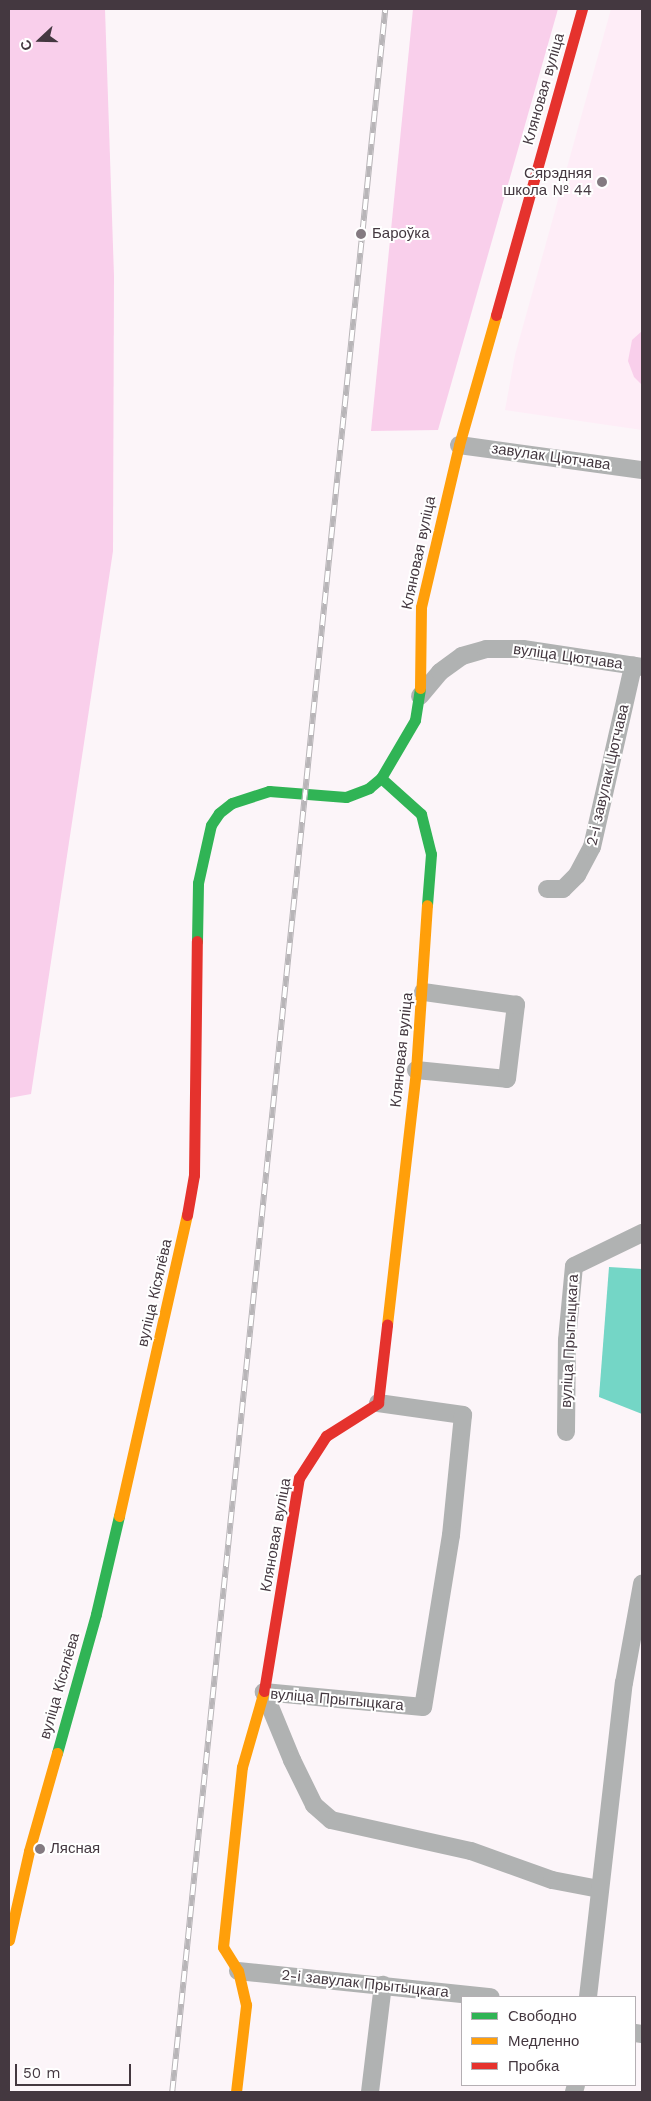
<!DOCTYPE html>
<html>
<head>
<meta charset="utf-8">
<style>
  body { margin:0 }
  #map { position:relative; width:651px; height:2101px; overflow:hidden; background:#fcf5f9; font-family:"Work Sans",sans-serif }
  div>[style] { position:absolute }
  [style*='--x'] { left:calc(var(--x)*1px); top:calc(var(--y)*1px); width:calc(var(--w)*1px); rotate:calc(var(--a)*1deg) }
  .built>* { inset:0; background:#feedf7 }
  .green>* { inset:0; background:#f9cfeb }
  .water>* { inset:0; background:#74d6c6 }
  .street>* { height:18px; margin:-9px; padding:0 9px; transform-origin:9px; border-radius:9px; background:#b0b2b2 }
  .fast>* { height:11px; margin:-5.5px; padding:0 5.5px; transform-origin:5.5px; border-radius:5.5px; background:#30b455 }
  .slow>* { height:11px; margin:-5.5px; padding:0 5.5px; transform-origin:5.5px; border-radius:5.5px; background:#ff9f0a }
  .jam>* { height:11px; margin:-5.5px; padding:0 5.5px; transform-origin:5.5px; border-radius:5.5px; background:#e5322d }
  .rail>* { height:5.5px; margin-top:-2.75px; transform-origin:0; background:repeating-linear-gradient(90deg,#fff 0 11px,#b8b5b8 0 22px); box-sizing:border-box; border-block:1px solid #b8b5b8 }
  .dots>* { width:14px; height:14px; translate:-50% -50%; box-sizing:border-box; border:2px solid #fff; border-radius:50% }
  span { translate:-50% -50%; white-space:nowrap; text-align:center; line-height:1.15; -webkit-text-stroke:4px #fff; paint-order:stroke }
  .street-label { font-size:15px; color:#443840 }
  .poi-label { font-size:15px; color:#443840 }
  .right { translate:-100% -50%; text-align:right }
  .left { translate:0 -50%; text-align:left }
  .frame { position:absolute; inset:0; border:10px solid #443840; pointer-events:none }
  .legend { position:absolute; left:461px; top:1996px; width:175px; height:90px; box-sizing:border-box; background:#fff; border:1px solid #b4afb3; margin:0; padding:6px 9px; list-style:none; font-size:15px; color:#443840 }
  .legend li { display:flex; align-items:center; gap:10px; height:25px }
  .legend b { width:25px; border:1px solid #b4afb3 }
  .north { position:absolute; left:15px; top:15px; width:50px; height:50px; -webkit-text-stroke:4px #fff; paint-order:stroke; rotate:249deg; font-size:14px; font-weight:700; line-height:20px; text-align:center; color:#443840 }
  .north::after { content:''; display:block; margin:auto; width:18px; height:22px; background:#443840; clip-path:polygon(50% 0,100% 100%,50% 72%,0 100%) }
  .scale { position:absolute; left:15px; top:2064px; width:116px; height:22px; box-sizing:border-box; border:2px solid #443840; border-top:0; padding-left:6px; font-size:15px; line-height:18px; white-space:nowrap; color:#443840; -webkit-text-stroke:4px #fff; paint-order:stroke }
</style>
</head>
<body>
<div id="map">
  <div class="built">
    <div style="clip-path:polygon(611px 9px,642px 9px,642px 430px,505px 410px,515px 355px)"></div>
  </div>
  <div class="green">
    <div style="clip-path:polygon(9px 9px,105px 9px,114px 276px,113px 551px,31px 1094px,9px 1098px)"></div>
    <div style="clip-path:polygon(413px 9px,558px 9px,438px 430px,371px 431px)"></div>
    <div style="clip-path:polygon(642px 331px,642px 385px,634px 377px,628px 361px,632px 340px)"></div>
  </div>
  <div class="water">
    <div style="clip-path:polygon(609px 1267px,642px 1269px,642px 1414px,599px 1397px)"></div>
  </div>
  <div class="street">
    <div style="--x:459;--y:445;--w:185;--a:7.8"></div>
    <div style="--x:420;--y:696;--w:31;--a:-50"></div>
    <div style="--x:440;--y:672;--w:27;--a:-36"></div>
    <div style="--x:462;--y:656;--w:25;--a:-16"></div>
    <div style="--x:486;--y:649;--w:37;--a:0"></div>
    <div style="--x:523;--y:649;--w:120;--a:8.6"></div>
    <div style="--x:547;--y:889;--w:16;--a:0"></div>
    <div style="--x:563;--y:889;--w:20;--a:-45"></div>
    <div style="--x:577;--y:875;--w:32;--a:-62"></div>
    <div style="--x:592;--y:847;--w:186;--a:-77.2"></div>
    <div style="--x:416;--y:1070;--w:91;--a:5.6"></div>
    <div style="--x:507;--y:1079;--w:75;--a:-83.1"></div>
    <div style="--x:516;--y:1005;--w:94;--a:-172"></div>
    <div style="--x:378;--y:1403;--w:86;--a:8"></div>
    <div style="--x:463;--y:1415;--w:121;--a:95.7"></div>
    <div style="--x:451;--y:1535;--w:174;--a:99.2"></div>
    <div style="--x:423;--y:1707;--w:160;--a:-174.6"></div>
    <div style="--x:264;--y:1692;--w:74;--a:67.6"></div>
    <div style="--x:292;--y:1760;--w:50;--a:63.9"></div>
    <div style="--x:314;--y:1805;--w:23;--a:41"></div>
    <div style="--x:331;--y:1820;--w:143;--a:12.5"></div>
    <div style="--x:471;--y:1851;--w:86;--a:19.7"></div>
    <div style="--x:552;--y:1880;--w:48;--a:10.8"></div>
    <div style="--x:566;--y:1432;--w:92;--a:-89.4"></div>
    <div style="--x:567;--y:1340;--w:74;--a:-84.6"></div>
    <div style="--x:574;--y:1266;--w:76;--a:-25.9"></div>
    <div style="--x:238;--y:1971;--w:254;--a:5.9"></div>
    <div style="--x:588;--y:1997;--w:316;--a:-83.5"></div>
    <div style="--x:624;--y:1683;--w:101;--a:-79.7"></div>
    <div style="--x:635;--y:2033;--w:7;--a:8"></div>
    <div style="--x:370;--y:2092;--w:108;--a:-83.1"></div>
    <div style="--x:574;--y:2092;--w:7;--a:-74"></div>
  </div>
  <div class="fast">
    <div style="--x:381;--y:778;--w:54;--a:42"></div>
    <div style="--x:421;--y:814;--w:41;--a:76"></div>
    <div style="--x:431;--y:854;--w:51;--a:94.5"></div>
    <div style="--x:197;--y:941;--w:58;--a:-89"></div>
    <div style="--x:198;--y:883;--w:59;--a:-77.4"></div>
    <div style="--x:211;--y:825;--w:14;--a:-56"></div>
    <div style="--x:219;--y:813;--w:16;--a:-38"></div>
    <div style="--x:232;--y:803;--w:39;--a:-18"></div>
    <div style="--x:269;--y:791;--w:77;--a:4.5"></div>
    <div style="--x:346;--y:797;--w:25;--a:-21"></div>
    <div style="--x:369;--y:788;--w:16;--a:-40"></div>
    <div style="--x:381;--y:778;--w:67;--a:-59.6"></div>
    <div style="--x:415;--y:720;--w:32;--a:-81"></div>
    <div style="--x:57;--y:1753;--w:144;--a:-74.3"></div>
    <div style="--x:96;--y:1614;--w:101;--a:-76.8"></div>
  </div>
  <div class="slow">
    <div style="--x:420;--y:688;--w:81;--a:-89.3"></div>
    <div style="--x:421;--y:607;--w:166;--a:-76.8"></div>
    <div style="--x:459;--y:445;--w:135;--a:-74.1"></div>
    <div style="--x:387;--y:1325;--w:257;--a:-83.5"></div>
    <div style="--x:416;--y:1070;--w:165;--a:-86.2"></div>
    <div style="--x:119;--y:1516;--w:309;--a:-77.3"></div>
    <div style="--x:9;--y:1940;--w:91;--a:-77.3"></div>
    <div style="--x:29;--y:1851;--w:102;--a:-74.1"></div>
    <div style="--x:236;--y:2092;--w:88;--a:-83.4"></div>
    <div style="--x:246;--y:2005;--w:35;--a:-103"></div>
    <div style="--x:238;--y:1971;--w:28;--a:-122"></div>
    <div style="--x:223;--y:1947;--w:181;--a:-84"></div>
    <div style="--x:242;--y:1767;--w:79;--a:-73.9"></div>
  </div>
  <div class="jam">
    <div style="--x:496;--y:315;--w:318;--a:-74.3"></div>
    <div style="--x:187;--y:1215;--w:41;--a:-80.1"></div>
    <div style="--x:194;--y:1175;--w:234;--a:-89.3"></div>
    <div style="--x:264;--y:1691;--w:216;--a:-80.7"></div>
    <div style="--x:299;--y:1478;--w:50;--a:-57.3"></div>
    <div style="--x:326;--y:1436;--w:62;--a:-32.4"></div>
    <div style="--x:378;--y:1403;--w:79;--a:-83.4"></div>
  </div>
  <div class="rail">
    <div style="--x:172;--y:2092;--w:2094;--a:-84.16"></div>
  </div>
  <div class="dots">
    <div style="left:602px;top:182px;background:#847a81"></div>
    <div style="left:361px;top:234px;background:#847a81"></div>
    <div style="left:40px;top:1849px;background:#847a81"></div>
  </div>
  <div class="street-label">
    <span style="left:544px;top:89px;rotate:-74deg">Кляновая вуліца</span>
    <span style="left:551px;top:457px;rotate:8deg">завулак Цютчава</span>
    <span style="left:419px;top:553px;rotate:-78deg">Кляновая вуліца</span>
    <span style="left:568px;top:657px;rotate:8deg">вуліца Цютчава</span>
    <span style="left:608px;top:775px;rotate:-77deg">2-і завулак Цютчава</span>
    <span style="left:402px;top:1050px;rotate:-84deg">Кляновая вуліца</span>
    <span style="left:155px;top:1293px;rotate:-77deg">вуліца Кісялёва</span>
    <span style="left:570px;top:1341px;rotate:-87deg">вуліца Прытыцкага</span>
    <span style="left:276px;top:1535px;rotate:-80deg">Кляновая вуліца</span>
    <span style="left:60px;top:1686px;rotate:-74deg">вуліца Кісялёва</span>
    <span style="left:337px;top:1700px;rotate:5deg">вуліца Прытыцкага</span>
    <span style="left:365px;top:1984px;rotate:6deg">2-і завулак Прытыцкага</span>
  </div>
  <div class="poi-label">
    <span class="right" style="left:592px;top:182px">Сярэдняя<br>школа № 44</span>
    <span class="left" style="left:372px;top:234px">Бароўка</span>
    <span class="left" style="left:50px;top:1849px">Лясная</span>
  </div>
  <div class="frame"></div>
  <ul class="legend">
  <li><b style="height:6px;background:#30b455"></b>Свободно</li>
  <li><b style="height:6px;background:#ff9f0a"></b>Медленно</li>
  <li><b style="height:6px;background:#e5322d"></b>Пробка</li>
  </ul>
  <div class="north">С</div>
  <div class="scale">50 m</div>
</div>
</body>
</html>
